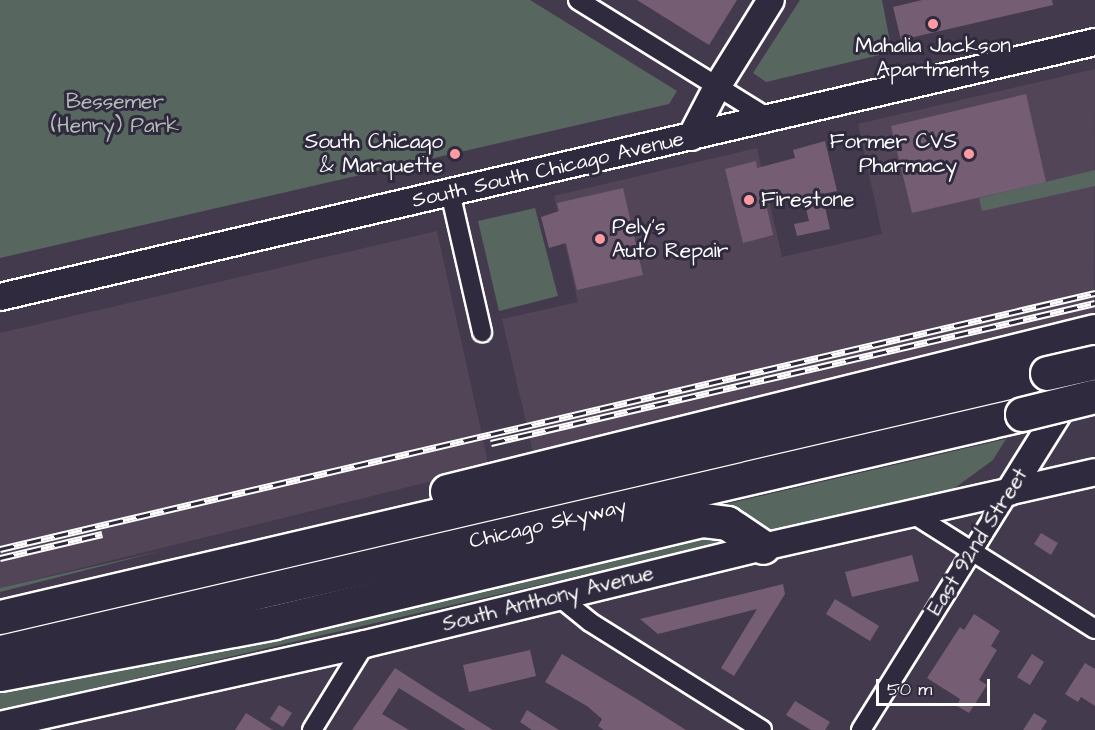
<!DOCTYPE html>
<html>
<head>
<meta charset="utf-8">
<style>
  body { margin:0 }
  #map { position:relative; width:1095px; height:730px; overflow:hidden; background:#443a4d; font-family:"Architects Daughter",sans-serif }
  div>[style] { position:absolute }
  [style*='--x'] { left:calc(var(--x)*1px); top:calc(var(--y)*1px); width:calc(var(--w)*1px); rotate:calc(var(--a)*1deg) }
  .built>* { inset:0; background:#534558 }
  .green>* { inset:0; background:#57675f }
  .building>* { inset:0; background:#755e73 }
  .roads { filter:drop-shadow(2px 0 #fff) drop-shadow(-2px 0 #fff) drop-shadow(0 2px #fff) drop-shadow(0 -2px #fff) }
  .street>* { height:18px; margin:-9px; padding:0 9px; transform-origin:9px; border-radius:9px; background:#2f2a3d }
  .secondary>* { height:26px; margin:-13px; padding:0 13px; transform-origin:13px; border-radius:13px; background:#2f2a3d }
  .highway>* { height:33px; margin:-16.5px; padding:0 16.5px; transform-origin:16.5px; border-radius:16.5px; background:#2f2a3d }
  .rail>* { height:7px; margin-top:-3.5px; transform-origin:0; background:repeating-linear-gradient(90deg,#2f2a3d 0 14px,#fff 0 28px); box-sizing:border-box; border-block:2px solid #fff }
  .bridges { filter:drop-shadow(2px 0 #fff) drop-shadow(-2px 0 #fff) drop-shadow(0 2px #fff) drop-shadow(0 -2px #fff) }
  .highway-bridge>* { height:33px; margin:-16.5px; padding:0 16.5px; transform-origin:16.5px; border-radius:16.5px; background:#2f2a3d }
  .dots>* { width:16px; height:16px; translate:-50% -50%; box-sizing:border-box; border:3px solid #2f2a3d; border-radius:50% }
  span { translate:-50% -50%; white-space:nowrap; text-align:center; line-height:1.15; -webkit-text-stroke:6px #2f2a3d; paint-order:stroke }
  .poi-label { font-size:21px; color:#fff }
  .right { translate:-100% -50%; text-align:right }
  .left { translate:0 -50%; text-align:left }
  .park-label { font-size:21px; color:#b3bbb7 }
  .street-label { font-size:21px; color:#fff }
  .scale { position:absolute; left:876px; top:679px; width:114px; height:27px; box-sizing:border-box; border:3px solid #fff; border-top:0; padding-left:8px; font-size:18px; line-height:21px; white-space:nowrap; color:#fff; -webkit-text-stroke:4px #2f2a3d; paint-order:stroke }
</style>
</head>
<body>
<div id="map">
  <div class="built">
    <div style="clip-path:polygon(1095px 69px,1094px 315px,534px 456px,502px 319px,578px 302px,554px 196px,757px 148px,782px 257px,882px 234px,858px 124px)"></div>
    <div style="clip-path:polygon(437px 231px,489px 467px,0 588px,0 333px)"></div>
  </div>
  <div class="green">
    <div style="clip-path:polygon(0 0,530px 0,677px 91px,669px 104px,0 258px)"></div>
    <div style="clip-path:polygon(800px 0,882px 0,892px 52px,766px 82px,753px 73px)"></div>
    <div style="clip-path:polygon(1095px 170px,1095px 186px,982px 211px,979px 198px)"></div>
    <div style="clip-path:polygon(535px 208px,558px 296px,499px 311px,478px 221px)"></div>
    <div style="clip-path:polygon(1006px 439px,993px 460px,952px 490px,781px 530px,768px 532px,730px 515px,214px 623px)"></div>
    <div style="clip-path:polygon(709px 533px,733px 540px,0 710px,0 686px)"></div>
    <div style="clip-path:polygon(161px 551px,0 592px,0 588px)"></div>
  </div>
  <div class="building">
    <div style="clip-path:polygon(637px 0,737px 0,709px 45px)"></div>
    <div style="clip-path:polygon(922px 0,1052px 0,1053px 5px,901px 40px,893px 7px)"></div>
    <div style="clip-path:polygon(1026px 94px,1046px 182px,912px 213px,891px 126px)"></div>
    <div style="clip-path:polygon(825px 141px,837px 191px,822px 194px,830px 229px,797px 236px,794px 224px,809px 221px,803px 196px,766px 204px,773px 235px,743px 243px,725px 169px,756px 161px,757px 168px,795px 158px,793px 150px)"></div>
    <div style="clip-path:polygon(623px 188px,643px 275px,577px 290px,566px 243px,549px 248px,541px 217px,559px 211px,557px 203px)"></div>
    <div style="clip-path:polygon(1041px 533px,1058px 543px,1051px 555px,1034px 544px)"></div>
    <div style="clip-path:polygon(912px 555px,919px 581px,852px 597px,845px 572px)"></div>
    <div style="clip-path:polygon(783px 584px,785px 594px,734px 676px,721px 668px,757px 609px,658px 634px,640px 619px)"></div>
    <div style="clip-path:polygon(835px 599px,879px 626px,870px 641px,826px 614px)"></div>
    <div style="clip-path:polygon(974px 614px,1000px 631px,991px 646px,997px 650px,979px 680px,987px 685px,969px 713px,957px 706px,960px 699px,927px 678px,960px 627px,964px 630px)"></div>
    <div style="clip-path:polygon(530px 650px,536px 676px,469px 692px,463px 665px)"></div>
    <div style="clip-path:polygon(562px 654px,640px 701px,686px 730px,604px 730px,598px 726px,602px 719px,587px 706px,545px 682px)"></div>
    <div style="clip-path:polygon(1032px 654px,1044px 662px,1030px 685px,1017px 677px)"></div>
    <div style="clip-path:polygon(1085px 663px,1095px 669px,1095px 706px,1081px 697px,1078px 702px,1065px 694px)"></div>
    <div style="clip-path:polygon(395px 668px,432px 692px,493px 730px,466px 730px,399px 688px,382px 714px,409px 730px,352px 730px)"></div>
    <div style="clip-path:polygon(795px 701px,830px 722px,825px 730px,811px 730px,786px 715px)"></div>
    <div style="clip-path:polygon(279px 705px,292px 713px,283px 727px,270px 719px)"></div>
    <div style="clip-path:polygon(527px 710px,538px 717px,559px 730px,532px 730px,520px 722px)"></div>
    <div style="clip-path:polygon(246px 713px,273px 730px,235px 730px)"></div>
    <div style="clip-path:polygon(1034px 713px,1047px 721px,1041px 730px,1023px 730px)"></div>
  </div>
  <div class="roads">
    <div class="street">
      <div style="--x:578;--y:0;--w:224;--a:31.8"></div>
      <div style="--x:450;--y:192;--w:144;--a:77.1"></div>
      <div style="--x:913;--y:514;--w:215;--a:32.3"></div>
      <div style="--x:558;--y:596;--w:41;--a:39.1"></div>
      <div style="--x:590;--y:622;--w:203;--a:32.1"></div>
      <div style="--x:312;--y:730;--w:101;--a:-58.4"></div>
      <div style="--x:861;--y:730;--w:280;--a:-58.1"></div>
    </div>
    <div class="secondary">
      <div style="--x:691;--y:137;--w:56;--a:-62.5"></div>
      <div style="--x:717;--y:87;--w:102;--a:-58.2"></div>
      <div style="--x:0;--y:297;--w:1124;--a:-13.11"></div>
      <div style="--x:1009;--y:492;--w:113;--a:-58"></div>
      <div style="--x:0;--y:725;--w:374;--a:-12.5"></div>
      <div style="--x:365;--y:644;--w:410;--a:-13.7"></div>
      <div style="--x:763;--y:547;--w:340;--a:-12.7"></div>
    </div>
    <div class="highway">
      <div style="--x:447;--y:491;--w:667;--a:-13.87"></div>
      <div style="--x:0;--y:617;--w:1075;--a:-13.12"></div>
      <div style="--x:0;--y:652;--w:1049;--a:-13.11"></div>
      <div style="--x:0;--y:674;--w:279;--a:-10.7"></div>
      <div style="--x:274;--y:622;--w:441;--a:-13.4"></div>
      <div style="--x:703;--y:520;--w:24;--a:7"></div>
      <div style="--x:727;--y:523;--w:43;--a:33.7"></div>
    </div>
  </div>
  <div class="rail">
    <div style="--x:491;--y:443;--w:620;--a:-13.05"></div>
    <div style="--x:0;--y:549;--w:1125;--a:-13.16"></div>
    <div style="--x:0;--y:558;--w:105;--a:-13.2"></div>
  </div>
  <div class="bridges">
    <div class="highway-bridge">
      <div style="--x:1047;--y:373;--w:49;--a:-12.9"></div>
      <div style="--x:1022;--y:414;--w:75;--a:-13.9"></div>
    </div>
  </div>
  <div class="dots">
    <div style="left:933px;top:24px;background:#ff9aa2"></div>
    <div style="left:455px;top:154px;background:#ff9aa2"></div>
    <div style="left:969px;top:154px;background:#ff9aa2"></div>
    <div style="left:749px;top:200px;background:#ff9aa2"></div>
    <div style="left:600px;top:239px;background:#ff9aa2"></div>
  </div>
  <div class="poi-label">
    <span style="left:933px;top:58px">Mahalia Jackson<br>Apartments</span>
    <span class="right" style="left:443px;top:154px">South Chicago<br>&amp; Marquette</span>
    <span class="right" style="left:957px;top:154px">Former CVS<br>Pharmacy</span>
    <span class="left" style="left:761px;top:200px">Firestone</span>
    <span class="left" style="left:612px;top:239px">Pely's<br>Auto Repair</span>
  </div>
  <div class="park-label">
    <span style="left:115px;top:114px">Bessemer<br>(Henry) Park</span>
  </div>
  <div class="street-label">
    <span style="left:548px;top:170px;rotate:-13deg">South South Chicago Avenue</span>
    <span style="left:548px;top:524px;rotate:-13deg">Chicago Skyway</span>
    <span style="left:978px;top:542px;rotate:-58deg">East 92nd Street</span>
    <span style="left:548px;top:599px;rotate:-14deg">South Anthony Avenue</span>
  </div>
  <div class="scale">50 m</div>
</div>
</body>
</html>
